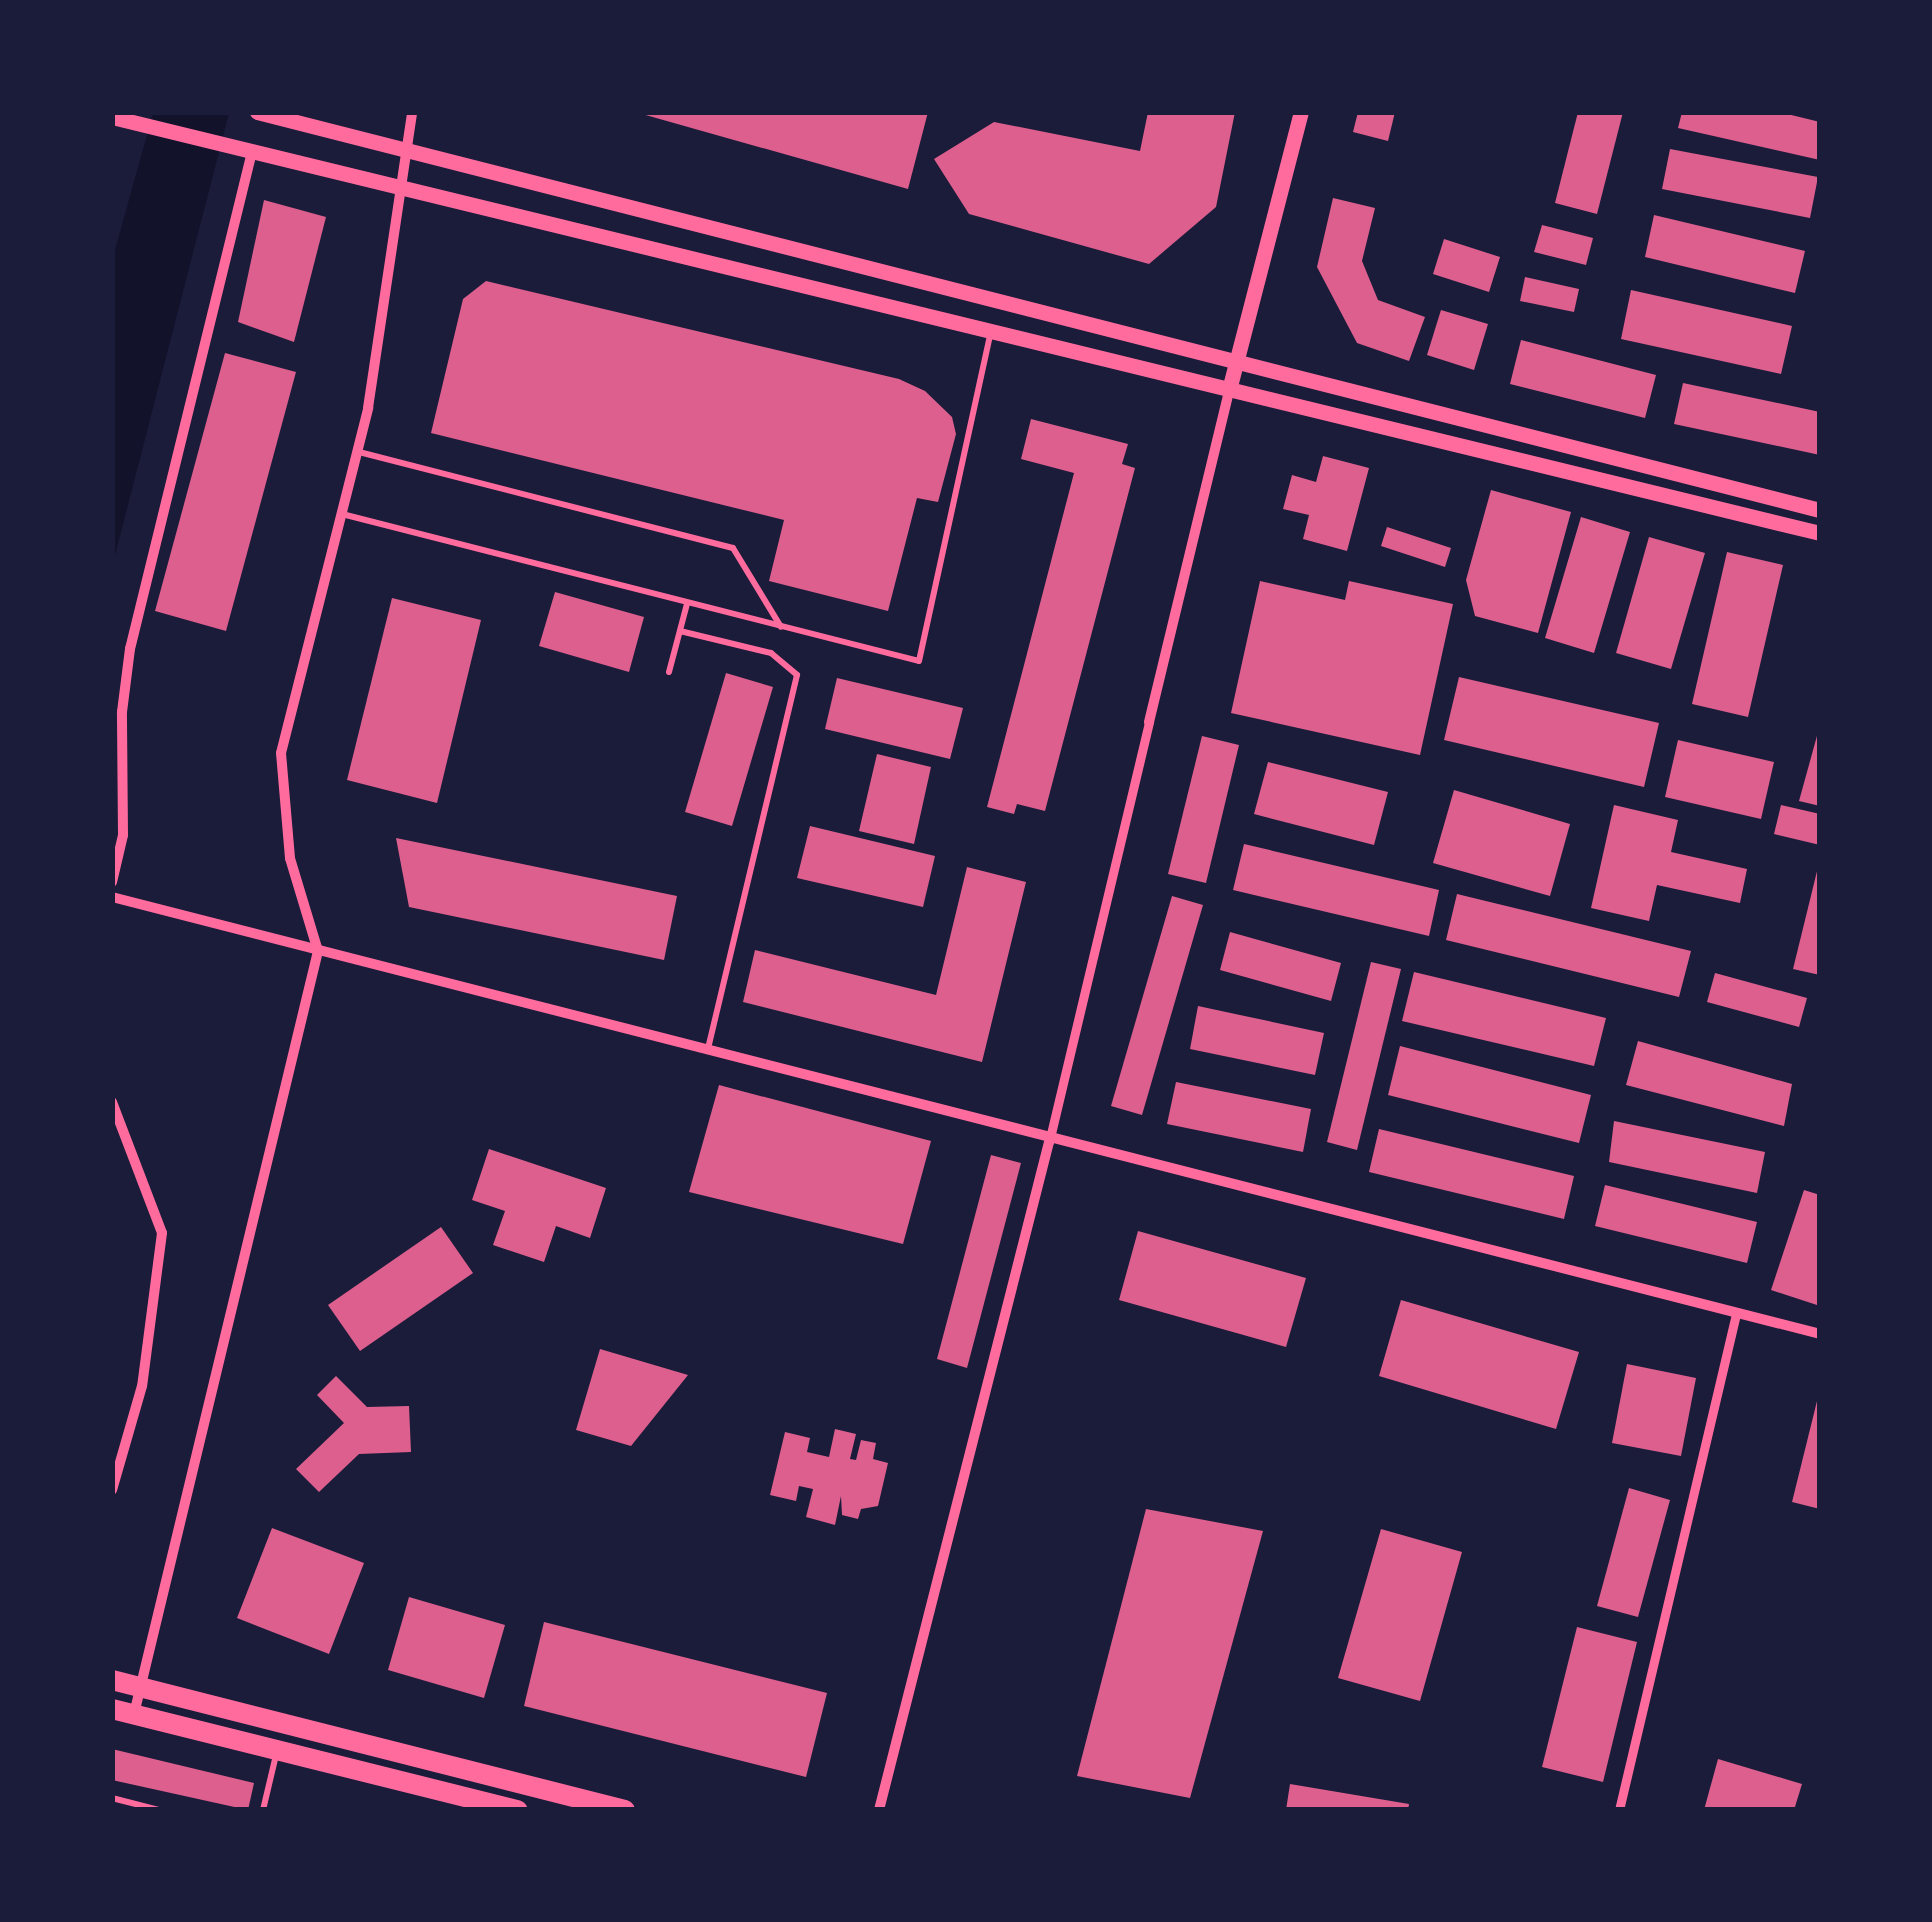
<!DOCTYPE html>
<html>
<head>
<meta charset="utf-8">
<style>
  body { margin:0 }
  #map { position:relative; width:1932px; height:1922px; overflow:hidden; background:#1b1b3a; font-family:"IBM Plex Sans",sans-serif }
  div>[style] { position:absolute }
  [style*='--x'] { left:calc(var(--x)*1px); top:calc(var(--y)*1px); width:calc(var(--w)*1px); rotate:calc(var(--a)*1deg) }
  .water>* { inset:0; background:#12122b }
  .building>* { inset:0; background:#dd5f8e }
  .service>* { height:6px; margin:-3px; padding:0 3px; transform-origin:3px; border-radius:3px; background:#ff6b9d }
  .pedestrian>* { height:9px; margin:-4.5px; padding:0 4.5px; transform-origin:4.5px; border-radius:4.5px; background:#ff6b9d }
  .minor>* { height:10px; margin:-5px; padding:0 5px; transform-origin:5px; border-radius:5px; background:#ff6b9d }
  .tertiary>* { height:15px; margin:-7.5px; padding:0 7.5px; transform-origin:7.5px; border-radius:7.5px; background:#ff6b9d }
  .primary>* { height:20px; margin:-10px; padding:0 10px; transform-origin:10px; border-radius:10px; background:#ff6b9d }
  span { translate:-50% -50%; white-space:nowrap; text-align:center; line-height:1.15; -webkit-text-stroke:10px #1b1b3a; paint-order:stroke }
  .frame { position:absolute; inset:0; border:115px solid #1b1b3a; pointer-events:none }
</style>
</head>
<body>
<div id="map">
  <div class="water">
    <div style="clip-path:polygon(153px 113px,229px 113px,113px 563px,112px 261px)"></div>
  </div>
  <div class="building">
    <div style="clip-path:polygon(635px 112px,928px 112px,908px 189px)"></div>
    <div style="clip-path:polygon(1148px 112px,1235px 112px,1216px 207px,1149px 264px,969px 214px,934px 159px,994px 122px,1140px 151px)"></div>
    <div style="clip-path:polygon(1358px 112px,1395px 112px,1388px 141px,1353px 132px)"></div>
    <div style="clip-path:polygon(1578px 112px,1623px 112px,1597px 214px,1555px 203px)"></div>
    <div style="clip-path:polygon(1682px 112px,1779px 112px,1820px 122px,1820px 160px,1678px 128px)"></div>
    <div style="clip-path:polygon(1670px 149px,1818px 177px,1810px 218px,1662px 189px)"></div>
    <div style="clip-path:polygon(1333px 198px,1375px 208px,1362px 261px,1378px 300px,1425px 317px,1409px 361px,1357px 343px,1317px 267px)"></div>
    <div style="clip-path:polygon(264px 200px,326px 217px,294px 342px,238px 322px)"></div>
    <div style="clip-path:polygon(1654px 215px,1805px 251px,1795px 293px,1645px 257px)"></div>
    <div style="clip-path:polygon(1542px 225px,1593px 238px,1586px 265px,1534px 252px)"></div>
    <div style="clip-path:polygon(1444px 239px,1500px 257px,1489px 292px,1433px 274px)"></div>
    <div style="clip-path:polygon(1525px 277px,1579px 289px,1574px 312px,1520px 301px)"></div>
    <div style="clip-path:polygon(486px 281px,899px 379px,925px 391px,952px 417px,956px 434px,938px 502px,917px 498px,888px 611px,769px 581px,784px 520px,431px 433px,463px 299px)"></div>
    <div style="clip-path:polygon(1631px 290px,1792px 326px,1781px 374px,1621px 339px)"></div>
    <div style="clip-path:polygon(1441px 310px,1488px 324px,1474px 370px,1427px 355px)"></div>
    <div style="clip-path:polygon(1521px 340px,1656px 375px,1645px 418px,1510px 384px)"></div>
    <div style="clip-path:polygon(225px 353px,296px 372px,226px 631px,155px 611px)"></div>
    <div style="clip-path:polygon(1683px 383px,1820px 412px,1820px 455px,1674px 424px)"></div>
    <div style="clip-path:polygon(1031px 419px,1128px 444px,1122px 464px,1135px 468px,1045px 811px,1017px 804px,1014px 814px,987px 807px,1074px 473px,1021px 459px)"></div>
    <div style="clip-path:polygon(1323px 456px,1369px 468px,1347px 551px,1303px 539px,1309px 515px,1283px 509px,1292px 475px,1316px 482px)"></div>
    <div style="clip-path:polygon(1491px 490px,1571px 512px,1538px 633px,1475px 616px,1466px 580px)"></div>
    <div style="clip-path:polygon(1581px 517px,1630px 532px,1594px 653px,1545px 638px)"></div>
    <div style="clip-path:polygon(1387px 527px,1451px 548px,1445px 567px,1381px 546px)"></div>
    <div style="clip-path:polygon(1649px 537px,1705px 553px,1671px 669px,1616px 653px)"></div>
    <div style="clip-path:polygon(1727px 552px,1783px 565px,1748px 717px,1692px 704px)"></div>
    <div style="clip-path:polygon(1260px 581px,1345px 600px,1349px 581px,1453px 604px,1420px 755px,1231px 713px)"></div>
    <div style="clip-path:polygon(555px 592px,644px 617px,629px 672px,539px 646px)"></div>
    <div style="clip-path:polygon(392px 598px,481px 620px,437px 803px,347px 780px)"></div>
    <div style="clip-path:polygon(726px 673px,773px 687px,732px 826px,685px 812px)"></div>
    <div style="clip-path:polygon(1459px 677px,1659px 723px,1644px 787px,1444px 740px)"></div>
    <div style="clip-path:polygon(837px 678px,963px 708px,950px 759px,825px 729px)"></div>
    <div style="clip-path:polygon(1820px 725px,1820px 806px,1799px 801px)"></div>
    <div style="clip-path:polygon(1202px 736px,1239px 745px,1206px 883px,1168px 874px)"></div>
    <div style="clip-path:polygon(1678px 740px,1774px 762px,1761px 819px,1665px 797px)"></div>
    <div style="clip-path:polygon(877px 754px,931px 767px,914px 844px,859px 831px)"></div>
    <div style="clip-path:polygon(1268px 762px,1388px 792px,1374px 845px,1254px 814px)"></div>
    <div style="clip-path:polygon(1454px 790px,1570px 824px,1550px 896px,1433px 863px)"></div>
    <div style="clip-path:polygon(1614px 805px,1678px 820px,1671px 852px,1747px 869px,1740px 903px,1657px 885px,1649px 921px,1591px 908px)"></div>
    <div style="clip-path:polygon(1781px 805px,1820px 814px,1820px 845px,1774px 834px)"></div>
    <div style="clip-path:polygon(810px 826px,935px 856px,923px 907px,797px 878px)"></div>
    <div style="clip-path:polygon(396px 838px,677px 896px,664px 960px,409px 907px)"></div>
    <div style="clip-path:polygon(1244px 844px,1439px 890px,1429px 936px,1233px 890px)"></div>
    <div style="clip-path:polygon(1820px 859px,1820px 975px,1793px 969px)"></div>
    <div style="clip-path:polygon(967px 867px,1026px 882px,982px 1062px,743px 1002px,755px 950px,936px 995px)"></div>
    <div style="clip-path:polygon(1457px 894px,1691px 951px,1679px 997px,1446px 940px)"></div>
    <div style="clip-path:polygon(1172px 896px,1203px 905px,1142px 1115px,1111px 1106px)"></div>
    <div style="clip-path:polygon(1230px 932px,1341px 963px,1331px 1001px,1220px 970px)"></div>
    <div style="clip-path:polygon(1371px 962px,1401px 969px,1357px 1150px,1327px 1142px)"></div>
    <div style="clip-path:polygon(1414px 972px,1606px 1018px,1594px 1066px,1402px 1021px)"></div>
    <div style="clip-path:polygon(1715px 973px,1807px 998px,1799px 1027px,1707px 1002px)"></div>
    <div style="clip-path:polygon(1198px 1006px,1324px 1033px,1315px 1075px,1190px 1049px)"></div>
    <div style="clip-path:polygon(1638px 1041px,1792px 1084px,1784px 1126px,1626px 1085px)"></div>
    <div style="clip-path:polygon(1400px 1046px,1591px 1095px,1579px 1143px,1388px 1095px)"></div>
    <div style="clip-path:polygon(1176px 1082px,1311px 1109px,1303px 1152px,1167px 1124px)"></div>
    <div style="clip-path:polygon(719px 1085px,931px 1141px,903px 1244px,689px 1192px)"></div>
    <div style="clip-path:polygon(1614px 1121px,1765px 1152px,1757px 1193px,1609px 1162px)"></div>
    <div style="clip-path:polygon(1379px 1129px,1574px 1176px,1564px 1219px,1369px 1172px)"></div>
    <div style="clip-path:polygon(489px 1149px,606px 1188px,590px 1238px,556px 1226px,544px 1262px,493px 1245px,505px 1211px,472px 1200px)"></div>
    <div style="clip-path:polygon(991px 1155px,1021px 1163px,967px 1368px,937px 1359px)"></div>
    <div style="clip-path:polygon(1605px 1185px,1757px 1222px,1747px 1263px,1595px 1226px)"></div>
    <div style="clip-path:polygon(1804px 1190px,1820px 1195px,1820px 1306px,1771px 1290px)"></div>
    <div style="clip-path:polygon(441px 1227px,473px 1273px,360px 1351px,328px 1305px)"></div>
    <div style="clip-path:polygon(1138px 1231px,1306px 1278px,1286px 1347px,1119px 1300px)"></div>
    <div style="clip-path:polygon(1401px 1300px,1579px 1352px,1556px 1429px,1379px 1376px)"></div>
    <div style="clip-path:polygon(600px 1349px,688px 1375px,631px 1446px,576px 1430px)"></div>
    <div style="clip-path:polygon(1627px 1364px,1696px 1378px,1681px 1456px,1612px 1443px)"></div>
    <div style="clip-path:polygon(336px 1376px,367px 1407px,409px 1406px,411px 1452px,359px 1454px,319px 1492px,296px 1469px,344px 1423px,317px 1395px)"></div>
    <div style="clip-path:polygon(1818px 1397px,1820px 1397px,1820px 1509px,1792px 1502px)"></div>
    <div style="clip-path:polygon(835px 1429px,856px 1434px,850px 1459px,856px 1460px,861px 1440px,876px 1443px,873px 1459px,888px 1463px,878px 1506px,861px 1509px,858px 1519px,842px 1515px,841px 1496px,835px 1525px,806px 1517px,813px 1489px,799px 1486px,796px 1501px,770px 1495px,785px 1432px,810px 1438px,807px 1452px,829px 1457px)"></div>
    <div style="clip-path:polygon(1629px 1488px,1670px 1500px,1638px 1617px,1597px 1606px)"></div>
    <div style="clip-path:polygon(1146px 1509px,1263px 1531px,1190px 1798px,1077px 1776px)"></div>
    <div style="clip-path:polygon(272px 1528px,364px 1563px,329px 1654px,237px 1618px)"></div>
    <div style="clip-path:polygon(1381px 1529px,1462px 1552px,1420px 1701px,1338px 1678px)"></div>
    <div style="clip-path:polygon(409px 1597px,505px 1625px,484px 1698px,388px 1670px)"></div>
    <div style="clip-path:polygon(544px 1622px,827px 1693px,806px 1777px,524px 1706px)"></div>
    <div style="clip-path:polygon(1577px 1627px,1637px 1642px,1603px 1782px,1542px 1767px)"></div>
    <div style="clip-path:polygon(112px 1749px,254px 1783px,248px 1810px,112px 1780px)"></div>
    <div style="clip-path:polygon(1718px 1759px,1802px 1784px,1794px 1810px,1704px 1810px)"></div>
    <div style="clip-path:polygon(1290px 1784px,1409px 1804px,1408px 1810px,1286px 1810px)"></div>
  </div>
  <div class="service">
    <div style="--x:359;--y:452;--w:386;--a:14.4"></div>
    <div style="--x:733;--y:548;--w:92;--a:58.7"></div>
    <div style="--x:342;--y:514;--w:595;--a:14.29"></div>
    <div style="--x:919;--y:661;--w:339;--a:-77.7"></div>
    <div style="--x:680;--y:631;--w:94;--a:13.6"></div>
    <div style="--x:771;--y:653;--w:34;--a:40"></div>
    <div style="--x:797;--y:675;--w:384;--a:103.4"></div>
    <div style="--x:669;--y:672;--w:70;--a:-75.2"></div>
    <div style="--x:112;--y:1798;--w:49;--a:14.3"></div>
    <div style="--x:263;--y:1810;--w:57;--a:-76.7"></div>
  </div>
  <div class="pedestrian">
    <div style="--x:1049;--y:1142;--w:432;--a:-76.6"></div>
    <div style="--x:1619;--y:1810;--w:510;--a:-76.73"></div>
  </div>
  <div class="minor">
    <div style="--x:1149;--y:722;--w:346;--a:-76.4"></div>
    <div style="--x:112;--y:882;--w:48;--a:-76.8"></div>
    <div style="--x:123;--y:835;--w:123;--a:-90.5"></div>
    <div style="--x:122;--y:712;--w:64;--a:-82.8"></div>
    <div style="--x:130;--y:649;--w:512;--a:-76.21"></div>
    <div style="--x:112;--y:897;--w:1763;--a:14.35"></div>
    <div style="--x:112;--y:1102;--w:140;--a:69.1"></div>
    <div style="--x:162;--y:1233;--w:154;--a:97.4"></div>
    <div style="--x:142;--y:1386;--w:108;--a:106.1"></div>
    <div style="--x:134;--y:1714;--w:785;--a:-76.44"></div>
    <div style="--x:318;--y:951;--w:97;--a:-106.8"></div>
    <div style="--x:290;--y:858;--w:105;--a:-94.9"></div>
    <div style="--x:281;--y:753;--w:356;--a:-75.8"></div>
    <div style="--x:368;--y:408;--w:299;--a:-81.5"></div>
    <div style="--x:879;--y:1810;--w:689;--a:-75.72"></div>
  </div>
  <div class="tertiary">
    <div style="--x:257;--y:112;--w:1613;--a:14.29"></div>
    <div style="--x:112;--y:117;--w:1758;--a:13.69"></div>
    <div style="--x:1230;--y:386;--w:283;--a:-75.5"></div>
  </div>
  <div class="primary">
    <div style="--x:112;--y:1680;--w:529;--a:14.22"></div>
    <div style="--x:112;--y:1709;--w:418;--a:14"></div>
  </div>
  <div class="frame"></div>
</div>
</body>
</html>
